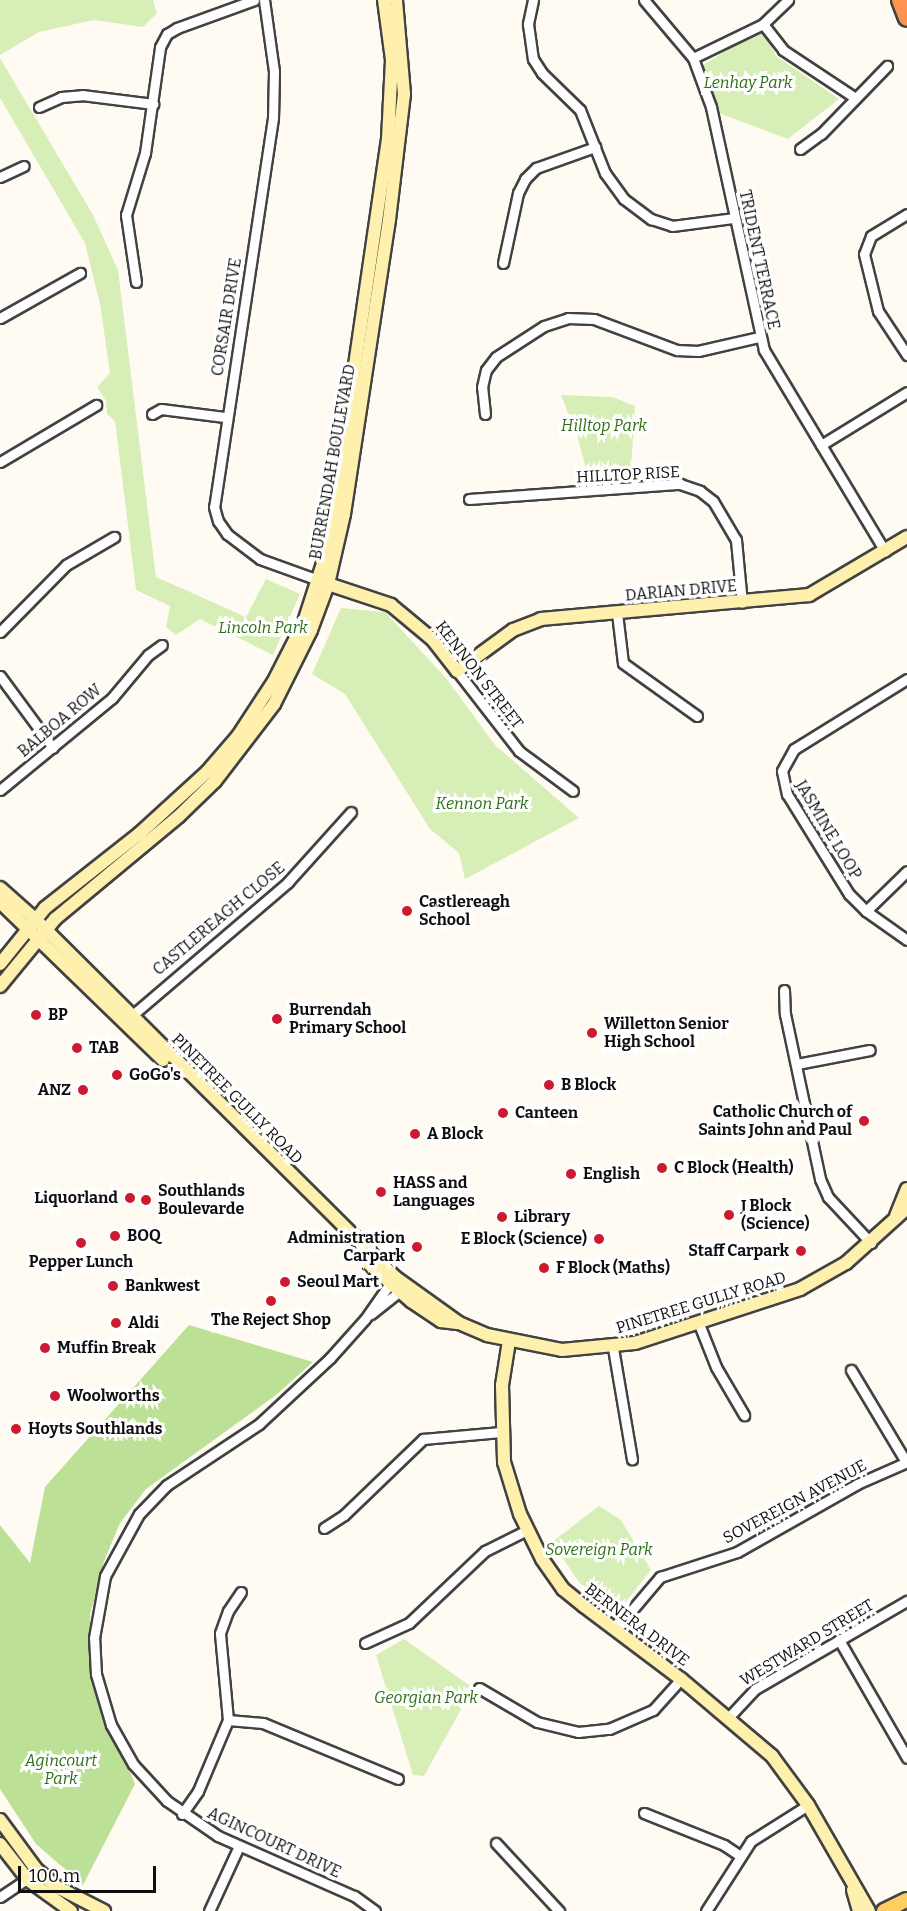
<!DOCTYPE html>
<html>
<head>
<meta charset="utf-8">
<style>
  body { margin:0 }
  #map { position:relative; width:907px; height:1911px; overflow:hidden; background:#fffbf2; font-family:Bitter,serif }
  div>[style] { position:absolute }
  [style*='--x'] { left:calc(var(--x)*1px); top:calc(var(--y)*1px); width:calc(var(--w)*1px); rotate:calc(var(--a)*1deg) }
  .green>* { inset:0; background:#d7eeb7 }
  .forest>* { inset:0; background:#bce095 }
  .roads { filter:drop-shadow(2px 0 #424242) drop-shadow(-2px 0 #424242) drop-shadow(0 2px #424242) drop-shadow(0 -2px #424242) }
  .street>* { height:9px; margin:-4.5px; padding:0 4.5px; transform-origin:4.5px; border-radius:4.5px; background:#fff }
  .secondary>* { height:12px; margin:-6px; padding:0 6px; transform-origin:6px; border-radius:6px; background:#fff0ad }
  .primary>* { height:14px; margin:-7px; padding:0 7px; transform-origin:7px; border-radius:7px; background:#ffce62 }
  .highway>* { height:16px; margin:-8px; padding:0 8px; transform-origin:8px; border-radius:8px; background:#ff9450 }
  .dots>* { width:16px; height:16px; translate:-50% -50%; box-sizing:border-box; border:3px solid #fff; border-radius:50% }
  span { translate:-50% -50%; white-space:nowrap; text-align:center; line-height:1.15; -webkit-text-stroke:6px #fff; paint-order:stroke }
  .park-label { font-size:16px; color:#306e19; font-style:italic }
  .street-label { font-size:16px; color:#0f0f0f }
  .poi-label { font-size:16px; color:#0f0f0f; font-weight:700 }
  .left { translate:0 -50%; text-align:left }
  .right { translate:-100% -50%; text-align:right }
  .scale { position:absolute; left:18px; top:1866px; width:138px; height:27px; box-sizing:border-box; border:3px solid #0f0f0f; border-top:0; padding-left:8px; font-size:18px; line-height:21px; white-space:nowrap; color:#0f0f0f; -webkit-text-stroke:4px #fff; paint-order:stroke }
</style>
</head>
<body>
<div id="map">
  <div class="green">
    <div style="clip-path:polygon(0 0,153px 0,157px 13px,143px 27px,94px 20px,39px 32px,0 55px)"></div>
    <div style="clip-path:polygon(762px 28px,776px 56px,839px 99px,788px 139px,716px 112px,697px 69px)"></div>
    <div style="clip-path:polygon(0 58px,93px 215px,118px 270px,156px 577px,246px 617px,266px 579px,300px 594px,273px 655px,200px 619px,176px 635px,166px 627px,170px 606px,136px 590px,115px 421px,107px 414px,106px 401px,97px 387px,110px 373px,100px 304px,85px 243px,0 98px)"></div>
    <div style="clip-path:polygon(561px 395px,612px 397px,635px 406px,630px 484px,591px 487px,577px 435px)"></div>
    <div style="clip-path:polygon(341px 608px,385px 612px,446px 678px,495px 745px,579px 818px,465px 879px,459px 853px,430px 829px,345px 694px,312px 674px)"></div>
    <div style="clip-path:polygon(599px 1506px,621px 1520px,651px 1570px,617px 1613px,579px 1582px,552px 1542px)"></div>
    <div style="clip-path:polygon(404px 1639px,473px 1688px,424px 1776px,413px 1775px,376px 1655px)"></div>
  </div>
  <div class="forest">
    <div style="clip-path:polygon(189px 1325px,313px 1362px,276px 1395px,146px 1489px,120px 1523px,104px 1561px,90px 1615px,91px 1681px,135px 1784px,83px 1885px,36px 1844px,0 1789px,0 1525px,30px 1563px,45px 1487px)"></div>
  </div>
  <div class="roads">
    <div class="street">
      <div style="--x:264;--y:0;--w:72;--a:82"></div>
      <div style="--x:274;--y:71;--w:47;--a:91.2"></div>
      <div style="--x:273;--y:118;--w:393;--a:98.6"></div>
      <div style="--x:214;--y:507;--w:15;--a:74"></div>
      <div style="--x:218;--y:521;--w:16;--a:55"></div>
      <div style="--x:227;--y:534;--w:41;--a:37.1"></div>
      <div style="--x:260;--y:559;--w:62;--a:19.9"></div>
      <div style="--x:533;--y:0;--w:25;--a:102"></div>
      <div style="--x:528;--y:24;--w:35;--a:82"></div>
      <div style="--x:533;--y:59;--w:17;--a:57"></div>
      <div style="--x:542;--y:73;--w:53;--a:44.2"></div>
      <div style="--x:580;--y:110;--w:68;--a:68.4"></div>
      <div style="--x:605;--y:173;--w:32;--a:54"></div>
      <div style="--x:624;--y:199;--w:34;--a:37"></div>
      <div style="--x:651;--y:219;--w:22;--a:18"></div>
      <div style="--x:672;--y:226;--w:63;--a:-7.4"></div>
      <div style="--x:644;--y:0;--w:76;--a:49.8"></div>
      <div style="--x:693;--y:58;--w:52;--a:69.8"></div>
      <div style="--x:711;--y:107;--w:249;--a:77.7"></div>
      <div style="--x:764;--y:350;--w:235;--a:59"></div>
      <div style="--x:763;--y:24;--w:33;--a:52"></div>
      <div style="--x:783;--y:50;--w:85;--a:33.5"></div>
      <div style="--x:693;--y:58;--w:78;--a:-25.9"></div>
      <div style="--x:763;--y:24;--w:35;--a:-44"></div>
      <div style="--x:39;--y:107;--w:24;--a:-24"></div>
      <div style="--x:61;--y:97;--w:21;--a:-5"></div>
      <div style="--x:82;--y:95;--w:72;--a:7.2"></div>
      <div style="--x:800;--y:149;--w:26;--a:-36"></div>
      <div style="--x:821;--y:134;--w:95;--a:-45.9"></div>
      <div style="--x:0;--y:177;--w:26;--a:-25"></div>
      <div style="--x:907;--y:214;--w:42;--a:148.6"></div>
      <div style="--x:871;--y:236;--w:19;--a:111"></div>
      <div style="--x:864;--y:254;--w:59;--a:76.2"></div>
      <div style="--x:878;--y:311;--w:53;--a:56.6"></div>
      <div style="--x:503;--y:263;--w:72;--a:-77.9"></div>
      <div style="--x:518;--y:193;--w:16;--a:-63"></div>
      <div style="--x:525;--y:179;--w:16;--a:-45"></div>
      <div style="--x:536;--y:168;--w:63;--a:-19.6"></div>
      <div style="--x:136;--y:282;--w:68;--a:-98.5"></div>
      <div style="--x:126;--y:215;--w:65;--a:-73"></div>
      <div style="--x:145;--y:153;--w:107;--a:-81.9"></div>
      <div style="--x:160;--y:47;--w:15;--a:-62"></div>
      <div style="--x:167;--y:34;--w:12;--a:-31"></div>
      <div style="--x:177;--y:28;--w:82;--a:-20"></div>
      <div style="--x:0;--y:318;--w:92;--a:-29.4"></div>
      <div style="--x:152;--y:414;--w:10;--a:-29"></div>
      <div style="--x:161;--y:409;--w:64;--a:7.1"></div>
      <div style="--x:485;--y:414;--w:27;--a:-96"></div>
      <div style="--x:482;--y:387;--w:17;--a:-77"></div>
      <div style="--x:486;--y:370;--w:16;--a:-52"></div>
      <div style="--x:496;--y:357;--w:57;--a:-32.9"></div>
      <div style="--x:544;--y:326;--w:25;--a:-18"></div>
      <div style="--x:568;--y:318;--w:26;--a:2"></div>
      <div style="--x:594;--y:319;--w:89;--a:20.5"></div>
      <div style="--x:677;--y:350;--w:21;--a:3"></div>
      <div style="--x:698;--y:351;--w:63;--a:-12.9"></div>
      <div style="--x:821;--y:445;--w:101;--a:-31.6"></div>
      <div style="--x:0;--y:462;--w:112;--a:-30.7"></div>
      <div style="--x:469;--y:499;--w:212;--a:-4.1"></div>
      <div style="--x:680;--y:484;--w:21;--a:19"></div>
      <div style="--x:700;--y:491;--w:16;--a:38"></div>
      <div style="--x:713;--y:501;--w:45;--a:59.5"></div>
      <div style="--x:736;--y:540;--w:63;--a:84.6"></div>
      <div style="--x:617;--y:613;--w:50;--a:83.2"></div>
      <div style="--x:623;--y:663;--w:91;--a:35.6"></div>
      <div style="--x:0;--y:632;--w:94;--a:-45.4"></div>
      <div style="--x:66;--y:565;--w:56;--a:-30.3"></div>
      <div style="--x:457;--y:671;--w:101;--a:52.2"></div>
      <div style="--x:519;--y:751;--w:67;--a:36.5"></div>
      <div style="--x:0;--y:676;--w:89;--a:53.6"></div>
      <div style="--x:907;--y:679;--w:133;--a:148.2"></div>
      <div style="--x:794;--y:749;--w:25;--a:119"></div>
      <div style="--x:782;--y:771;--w:24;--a:78"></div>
      <div style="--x:787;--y:794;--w:118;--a:58.2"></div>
      <div style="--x:849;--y:894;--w:24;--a:45"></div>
      <div style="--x:866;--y:911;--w:50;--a:35.3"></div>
      <div style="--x:0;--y:790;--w:145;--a:-39.4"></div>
      <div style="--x:112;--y:698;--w:56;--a:-50.1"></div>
      <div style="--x:148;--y:655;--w:17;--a:-36"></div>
      <div style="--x:866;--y:911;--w:57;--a:-44.3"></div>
      <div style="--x:784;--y:990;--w:24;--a:88"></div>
      <div style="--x:785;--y:1014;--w:169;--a:78"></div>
      <div style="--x:820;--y:1179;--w:20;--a:66"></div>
      <div style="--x:828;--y:1197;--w:63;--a:46.9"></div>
      <div style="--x:129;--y:1018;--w:209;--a:-40.5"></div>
      <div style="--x:288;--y:882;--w:94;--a:-48"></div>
      <div style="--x:797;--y:1064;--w:74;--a:-10.9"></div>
      <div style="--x:371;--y:1314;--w:43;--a:-38.5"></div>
      <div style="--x:699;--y:1324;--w:46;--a:68.4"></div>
      <div style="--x:716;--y:1367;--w:56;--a:59.7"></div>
      <div style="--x:613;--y:1348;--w:113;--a:80.3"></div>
      <div style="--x:851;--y:1370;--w:107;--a:59.1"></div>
      <div style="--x:324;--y:1528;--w:24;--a:-33"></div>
      <div style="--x:344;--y:1515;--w:110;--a:-43.9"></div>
      <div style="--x:423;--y:1439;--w:78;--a:-5.1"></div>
      <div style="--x:615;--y:1630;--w:70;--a:-49.7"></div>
      <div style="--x:660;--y:1577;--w:81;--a:-18"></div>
      <div style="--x:737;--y:1552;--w:138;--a:-29.5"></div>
      <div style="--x:857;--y:1484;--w:55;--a:-23.7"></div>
      <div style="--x:839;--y:1640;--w:136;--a:60"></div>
      <div style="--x:365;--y:1643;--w:48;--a:-24.4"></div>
      <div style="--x:409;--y:1623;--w:105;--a:-43.5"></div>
      <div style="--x:485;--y:1551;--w:47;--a:-26.6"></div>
      <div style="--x:479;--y:1688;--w:67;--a:30.4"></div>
      <div style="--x:537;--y:1722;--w:42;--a:13.7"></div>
      <div style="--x:578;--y:1732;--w:31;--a:-6"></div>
      <div style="--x:609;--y:1729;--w:48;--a:-23.4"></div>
      <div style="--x:653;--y:1710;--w:42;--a:-47.9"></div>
      <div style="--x:728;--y:1718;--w:40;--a:-47"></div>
      <div style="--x:755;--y:1689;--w:176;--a:-30.1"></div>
      <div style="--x:228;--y:1720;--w:35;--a:5"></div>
      <div style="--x:263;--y:1723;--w:146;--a:22.5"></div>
      <div style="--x:644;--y:1813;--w:86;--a:21.8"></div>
      <div style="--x:724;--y:1845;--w:18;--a:34"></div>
      <div style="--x:182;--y:1814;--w:28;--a:-55"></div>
      <div style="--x:198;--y:1791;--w:77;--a:-67.1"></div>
      <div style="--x:228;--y:1720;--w:87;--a:-95.3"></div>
      <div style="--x:220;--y:1633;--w:23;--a:-70"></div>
      <div style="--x:228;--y:1611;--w:23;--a:-56"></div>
      <div style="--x:496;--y:1843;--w:93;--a:47.2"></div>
      <div style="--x:0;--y:1897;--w:36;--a:-34"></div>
      <div style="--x:209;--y:1911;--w:72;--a:-65.2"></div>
      <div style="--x:375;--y:1911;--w:26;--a:-144"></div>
      <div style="--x:354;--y:1896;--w:149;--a:-156.2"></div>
      <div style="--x:218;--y:1836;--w:62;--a:-145.5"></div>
      <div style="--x:167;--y:1801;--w:50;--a:-132.6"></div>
      <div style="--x:133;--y:1764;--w:45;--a:-119.4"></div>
      <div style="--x:111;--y:1725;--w:53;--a:-106.4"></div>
      <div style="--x:96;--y:1674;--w:36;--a:-93"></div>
      <div style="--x:94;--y:1638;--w:63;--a:-79.9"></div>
      <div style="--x:105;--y:1576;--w:71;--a:-61.3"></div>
      <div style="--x:139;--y:1514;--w:40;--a:-46"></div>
      <div style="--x:167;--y:1485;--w:110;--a:-33.5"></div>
      <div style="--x:259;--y:1424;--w:97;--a:-42.9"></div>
      <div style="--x:330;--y:1358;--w:52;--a:-48.1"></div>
      <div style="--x:365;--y:1319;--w:49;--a:-55"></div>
      <div style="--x:706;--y:1911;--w:83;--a:-57.3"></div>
      <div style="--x:751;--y:1841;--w:67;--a:-32.3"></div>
    </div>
    <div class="secondary">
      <div style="--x:322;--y:582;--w:73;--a:18.4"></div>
      <div style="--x:391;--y:605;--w:55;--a:39.8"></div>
      <div style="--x:433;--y:640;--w:39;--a:52"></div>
      <div style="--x:457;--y:671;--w:69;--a:-36.2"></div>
      <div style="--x:513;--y:630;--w:30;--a:-21"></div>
      <div style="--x:541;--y:619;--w:269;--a:-5.1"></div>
      <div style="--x:809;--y:595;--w:114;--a:-30.6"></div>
      <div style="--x:0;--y:888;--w:47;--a:41.5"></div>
      <div style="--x:35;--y:919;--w:508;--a:44.84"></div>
      <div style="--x:395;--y:1277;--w:79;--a:35.7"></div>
      <div style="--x:459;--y:1323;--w:30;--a:23"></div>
      <div style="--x:487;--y:1335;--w:76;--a:11.3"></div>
      <div style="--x:562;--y:1350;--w:73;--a:-5.5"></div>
      <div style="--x:635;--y:1343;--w:174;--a:-18.1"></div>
      <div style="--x:800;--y:1289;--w:53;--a:-29.5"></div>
      <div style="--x:846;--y:1263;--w:82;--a:-42"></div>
      <div style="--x:0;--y:902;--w:227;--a:44.1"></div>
      <div style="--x:0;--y:964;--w:72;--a:-51.2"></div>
      <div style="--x:45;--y:908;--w:120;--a:-38.2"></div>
      <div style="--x:139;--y:834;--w:92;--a:-42.4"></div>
      <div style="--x:207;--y:772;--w:48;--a:-49.3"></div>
      <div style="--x:238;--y:736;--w:66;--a:-56.8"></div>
      <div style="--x:274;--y:681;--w:66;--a:-63"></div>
      <div style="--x:304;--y:622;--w:62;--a:-72.1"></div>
      <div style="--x:323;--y:563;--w:55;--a:-78.5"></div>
      <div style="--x:334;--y:509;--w:374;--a:-81.7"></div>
      <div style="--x:388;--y:139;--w:79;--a:-87.1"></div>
      <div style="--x:392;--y:60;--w:61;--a:-97.6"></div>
      <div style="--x:0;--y:986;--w:87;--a:-50.6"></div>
      <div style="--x:55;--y:919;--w:161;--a:-39.7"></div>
      <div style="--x:179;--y:816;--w:50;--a:-44.2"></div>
      <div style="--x:215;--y:781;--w:97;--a:-52.5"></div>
      <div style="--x:274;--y:704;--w:83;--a:-63.4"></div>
      <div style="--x:311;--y:630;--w:49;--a:-69.7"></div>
      <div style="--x:328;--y:584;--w:72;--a:-77.1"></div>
      <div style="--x:344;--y:514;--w:297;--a:-81.3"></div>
      <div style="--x:389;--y:220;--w:127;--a:-83.2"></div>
      <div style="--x:404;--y:94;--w:94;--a:-94.9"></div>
      <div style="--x:896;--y:1216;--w:29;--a:-68"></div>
      <div style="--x:369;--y:1264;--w:56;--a:41.4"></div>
      <div style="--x:411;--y:1301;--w:36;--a:34"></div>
      <div style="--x:441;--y:1321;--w:16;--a:7"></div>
      <div style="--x:509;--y:1341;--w:45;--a:99"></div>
      <div style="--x:502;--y:1385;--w:77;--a:88.5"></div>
      <div style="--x:504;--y:1462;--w:54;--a:72.9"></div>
      <div style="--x:520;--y:1514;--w:50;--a:63.9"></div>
      <div style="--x:542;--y:1559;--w:37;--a:55"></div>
      <div style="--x:563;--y:1589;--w:27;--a:39"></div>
      <div style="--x:584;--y:1606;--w:121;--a:37"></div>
      <div style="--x:681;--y:1679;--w:119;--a:40.2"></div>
      <div style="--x:772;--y:1756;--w:61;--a:53.7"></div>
      <div style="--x:808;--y:1805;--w:122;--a:60.1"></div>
      <div style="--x:0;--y:1820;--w:61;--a:53.7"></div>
      <div style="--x:36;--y:1869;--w:28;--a:41"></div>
      <div style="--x:57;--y:1887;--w:53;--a:27.1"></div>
      <div style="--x:0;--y:1844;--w:46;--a:52.1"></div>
      <div style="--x:28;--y:1880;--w:53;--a:35.8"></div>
      <div style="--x:853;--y:1890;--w:22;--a:74"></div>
    </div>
    <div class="primary">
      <div style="--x:884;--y:1911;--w:25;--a:-26"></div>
    </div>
    <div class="highway">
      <div style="--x:900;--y:0;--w:19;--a:69"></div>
    </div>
  </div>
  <div class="dots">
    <div style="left:407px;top:911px;background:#cc1b2f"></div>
    <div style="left:36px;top:1015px;background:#cc1b2f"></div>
    <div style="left:277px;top:1019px;background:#cc1b2f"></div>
    <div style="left:592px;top:1033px;background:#cc1b2f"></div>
    <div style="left:77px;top:1048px;background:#cc1b2f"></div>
    <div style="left:117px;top:1075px;background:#cc1b2f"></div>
    <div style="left:549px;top:1085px;background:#cc1b2f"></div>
    <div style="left:83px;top:1090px;background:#cc1b2f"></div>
    <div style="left:503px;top:1113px;background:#cc1b2f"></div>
    <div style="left:864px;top:1121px;background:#cc1b2f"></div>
    <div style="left:415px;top:1134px;background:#cc1b2f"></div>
    <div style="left:662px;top:1168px;background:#cc1b2f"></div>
    <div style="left:571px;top:1174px;background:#cc1b2f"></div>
    <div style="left:381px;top:1192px;background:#cc1b2f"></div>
    <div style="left:130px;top:1198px;background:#cc1b2f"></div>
    <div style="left:146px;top:1200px;background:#cc1b2f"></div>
    <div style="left:729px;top:1215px;background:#cc1b2f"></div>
    <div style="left:502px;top:1217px;background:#cc1b2f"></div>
    <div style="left:115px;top:1236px;background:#cc1b2f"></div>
    <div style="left:599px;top:1239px;background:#cc1b2f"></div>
    <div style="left:81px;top:1243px;background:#cc1b2f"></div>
    <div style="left:417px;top:1247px;background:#cc1b2f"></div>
    <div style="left:801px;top:1251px;background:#cc1b2f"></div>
    <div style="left:544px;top:1268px;background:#cc1b2f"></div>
    <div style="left:285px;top:1282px;background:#cc1b2f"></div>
    <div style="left:113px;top:1286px;background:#cc1b2f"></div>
    <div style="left:271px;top:1301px;background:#cc1b2f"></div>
    <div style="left:116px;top:1323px;background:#cc1b2f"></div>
    <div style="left:45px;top:1348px;background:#cc1b2f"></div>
    <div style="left:55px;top:1396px;background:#cc1b2f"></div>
    <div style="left:16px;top:1429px;background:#cc1b2f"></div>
  </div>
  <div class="park-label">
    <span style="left:748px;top:83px">Lenhay Park</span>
    <span style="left:604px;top:426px">Hilltop Park</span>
    <span style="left:263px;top:628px">Lincoln Park</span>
    <span style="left:482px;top:804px">Kennon Park</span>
    <span style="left:599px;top:1550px">Sovereign Park</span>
    <span style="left:426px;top:1698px">Georgian Park</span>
    <span style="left:61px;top:1770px">Agincourt<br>Park</span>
  </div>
  <div class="street-label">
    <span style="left:759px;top:260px;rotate:78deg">TRIDENT TERRACE</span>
    <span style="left:227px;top:317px;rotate:-81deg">CORSAIR DRIVE</span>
    <span style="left:333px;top:462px;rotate:-80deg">BURRENDAH BOULEVARD</span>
    <span style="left:628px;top:475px;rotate:-3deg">HILLTOP RISE</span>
    <span style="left:681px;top:591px;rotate:-5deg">DARIAN DRIVE</span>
    <span style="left:479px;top:675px;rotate:52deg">KENNON STREET</span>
    <span style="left:60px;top:721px;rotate:-40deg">BALBOA ROW</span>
    <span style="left:828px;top:830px;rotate:59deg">JASMINE LOOP</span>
    <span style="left:219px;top:919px;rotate:-40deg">CASTLEREAGH CLOSE</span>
    <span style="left:237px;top:1099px;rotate:45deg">PINETREE GULLY ROAD</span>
    <span style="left:701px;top:1303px;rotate:-17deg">PINETREE GULLY ROAD</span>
    <span style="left:795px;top:1502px;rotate:-28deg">SOVEREIGN AVENUE</span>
    <span style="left:637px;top:1625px;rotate:37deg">BERNERA DRIVE</span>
    <span style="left:807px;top:1643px;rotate:-31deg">WESTWARD STREET</span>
    <span style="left:274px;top:1843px;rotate:25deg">AGINCOURT DRIVE</span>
  </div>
  <div class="poi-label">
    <span class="left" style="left:419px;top:911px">Castlereagh<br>School</span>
    <span class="left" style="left:289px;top:1019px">Burrendah<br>Primary School</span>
    <span class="left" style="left:48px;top:1015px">BP</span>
    <span class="left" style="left:604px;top:1033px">Willetton Senior<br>High School</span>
    <span class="left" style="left:89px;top:1048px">TAB</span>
    <span class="left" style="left:129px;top:1075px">GoGo's</span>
    <span class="left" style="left:561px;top:1085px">B Block</span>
    <span class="right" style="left:71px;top:1090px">ANZ</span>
    <span class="right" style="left:852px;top:1121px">Catholic Church of<br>Saints John and Paul</span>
    <span class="left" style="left:515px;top:1113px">Canteen</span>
    <span class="left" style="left:427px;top:1134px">A Block</span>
    <span class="left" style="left:674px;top:1168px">C Block (Health)</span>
    <span class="left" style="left:583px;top:1174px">English</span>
    <span class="left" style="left:393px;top:1192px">HASS and<br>Languages</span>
    <span class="left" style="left:158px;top:1200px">Southlands<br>Boulevarde</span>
    <span class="right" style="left:118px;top:1198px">Liquorland</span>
    <span class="left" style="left:741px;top:1215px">J Block<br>(Science)</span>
    <span class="left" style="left:514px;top:1217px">Library</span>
    <span class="left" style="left:127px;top:1236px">BOQ</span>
    <span class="right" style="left:405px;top:1247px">Administration<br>Carpark</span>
    <span class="right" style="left:587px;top:1239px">E Block (Science)</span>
    <span class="right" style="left:789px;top:1251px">Staff Carpark</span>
    <span style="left:81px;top:1262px">Pepper Lunch</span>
    <span class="left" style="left:556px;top:1268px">F Block (Maths)</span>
    <span class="left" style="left:297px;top:1282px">Seoul Mart</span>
    <span class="left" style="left:125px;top:1286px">Bankwest</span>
    <span style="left:271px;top:1320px">The Reject Shop</span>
    <span class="left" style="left:128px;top:1323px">Aldi</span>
    <span class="left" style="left:57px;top:1348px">Muffin Break</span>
    <span class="left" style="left:67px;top:1396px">Woolworths</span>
    <span class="left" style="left:28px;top:1429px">Hoyts Southlands</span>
  </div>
  <div class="scale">100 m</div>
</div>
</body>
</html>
